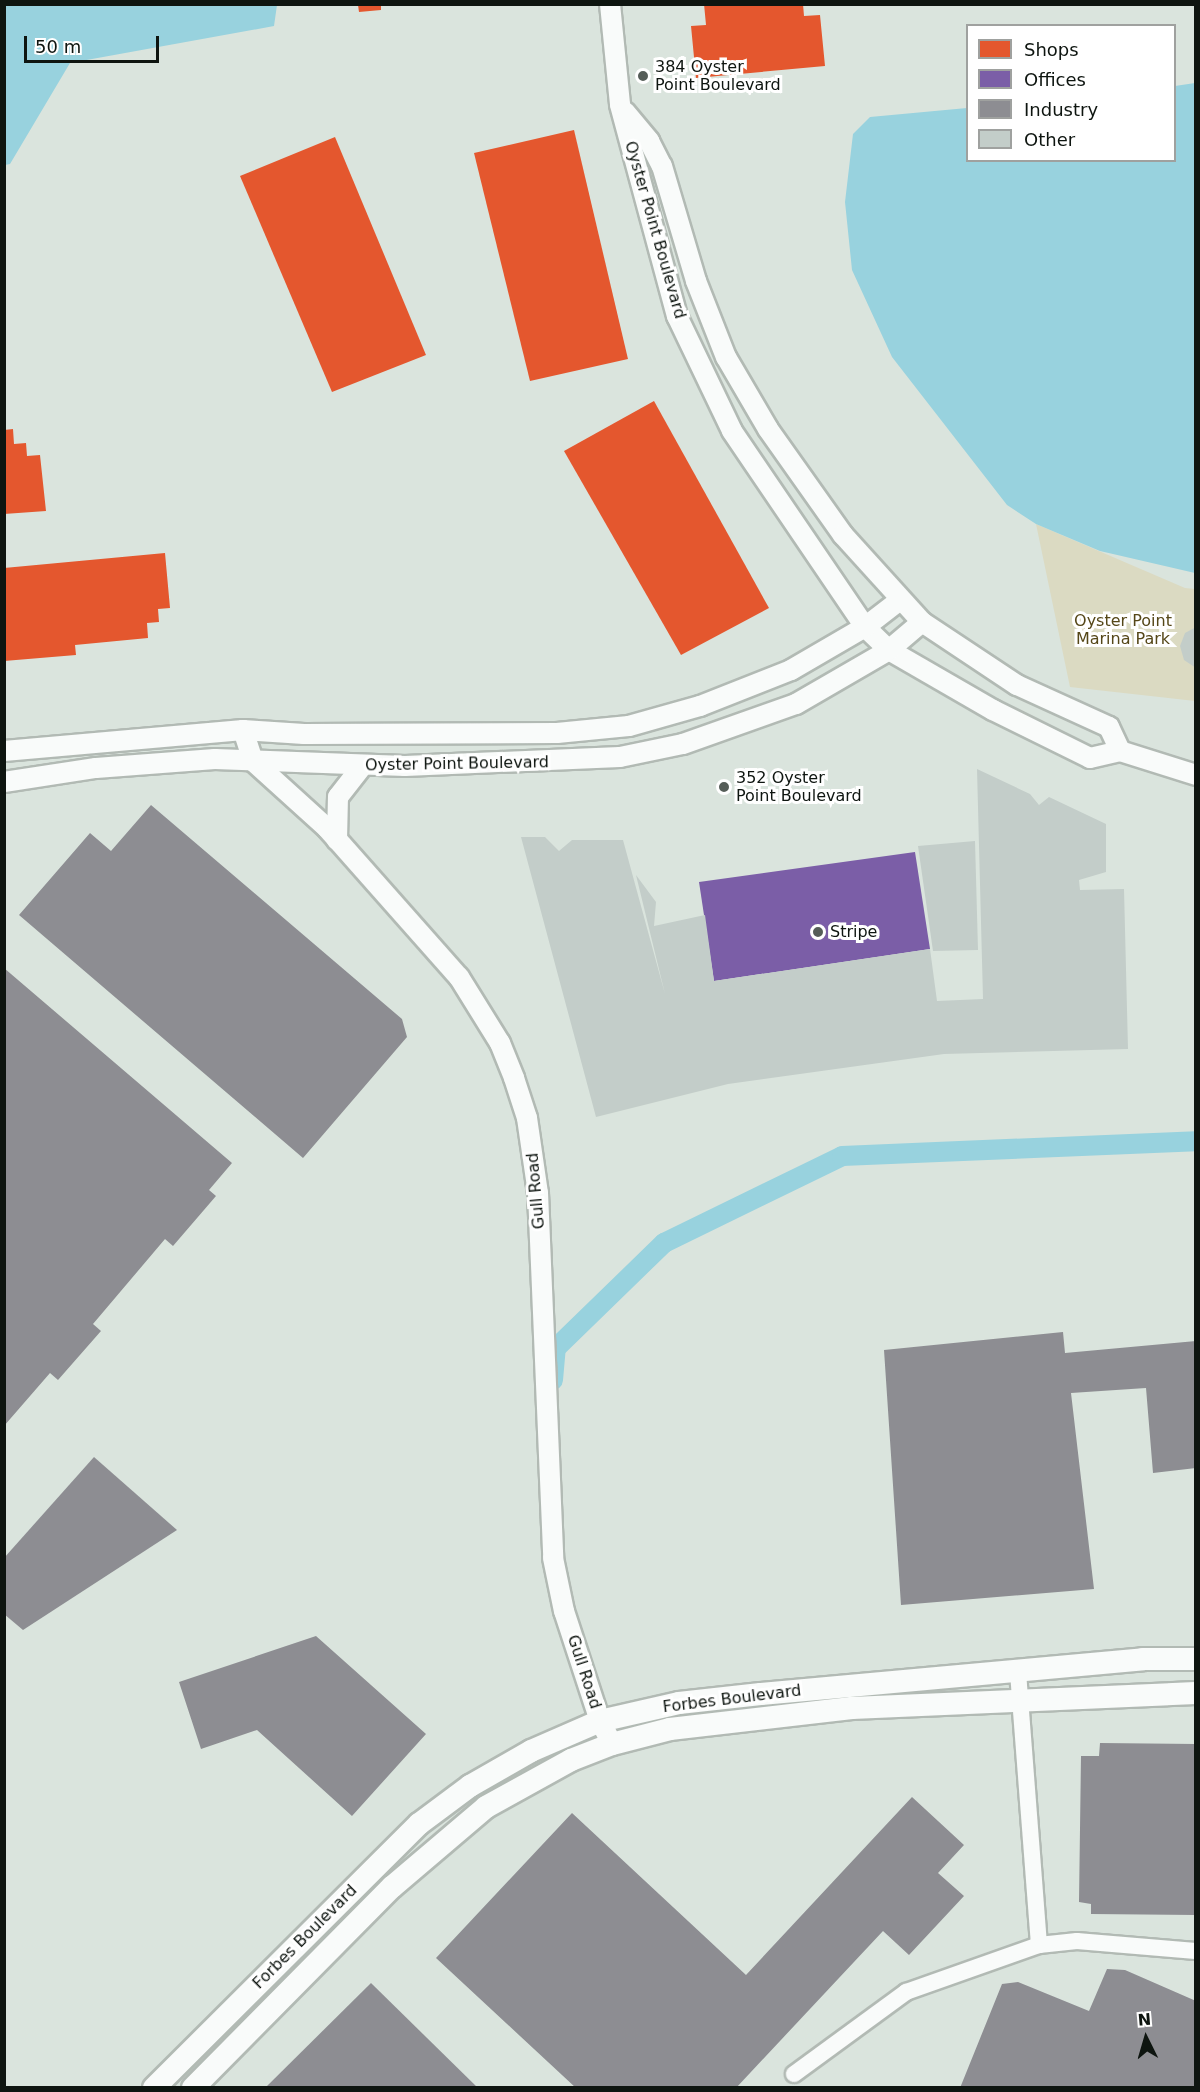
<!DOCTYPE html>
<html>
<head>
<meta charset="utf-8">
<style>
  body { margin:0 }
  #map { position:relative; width:1200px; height:2092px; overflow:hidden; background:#dae4dd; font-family:"DejaVu Sans",sans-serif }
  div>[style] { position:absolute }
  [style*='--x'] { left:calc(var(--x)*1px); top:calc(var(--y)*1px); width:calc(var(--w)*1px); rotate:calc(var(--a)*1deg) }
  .green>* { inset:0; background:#dbdac2 }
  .water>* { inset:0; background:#98d2de }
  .shops>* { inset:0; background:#e4572e }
  .offices>* { inset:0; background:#7b5ea7 }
  .industry>* { inset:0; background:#8d8d92 }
  .canal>* { height:20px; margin:-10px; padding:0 10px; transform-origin:10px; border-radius:10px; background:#98d2de }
  .building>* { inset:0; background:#c3cdc9 }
  .roads { filter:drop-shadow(2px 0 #b2bab4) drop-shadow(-2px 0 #b2bab4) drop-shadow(0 2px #b2bab4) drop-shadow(0 -2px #b2bab4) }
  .minor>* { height:16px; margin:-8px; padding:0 8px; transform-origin:8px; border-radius:8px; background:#f9fbfa }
  .tertiary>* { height:20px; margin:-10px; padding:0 10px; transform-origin:10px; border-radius:10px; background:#f9fbfa }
  .secondary>* { height:22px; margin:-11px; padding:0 11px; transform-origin:11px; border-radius:11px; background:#f9fbfa }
  .dots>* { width:16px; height:16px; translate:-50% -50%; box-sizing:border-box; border:3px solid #fff; border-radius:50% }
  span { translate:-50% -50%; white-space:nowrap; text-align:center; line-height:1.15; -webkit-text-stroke:6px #fff; paint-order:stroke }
  .poi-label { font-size:16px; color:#0e1510 }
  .left { translate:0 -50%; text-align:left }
  .street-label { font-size:16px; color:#0e1510 }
  .park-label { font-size:16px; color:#554718 }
  .frame { position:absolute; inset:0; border:6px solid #0e1510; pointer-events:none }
  .legend { position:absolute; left:966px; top:24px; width:210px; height:138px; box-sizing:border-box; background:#fff; border:2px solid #9fa19f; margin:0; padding:8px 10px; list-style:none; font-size:18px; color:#0e1510 }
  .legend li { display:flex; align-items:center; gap:12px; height:30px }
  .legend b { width:30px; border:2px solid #9fa19f }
  .north { position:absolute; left:1116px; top:2008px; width:60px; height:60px; -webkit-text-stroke:4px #fff; paint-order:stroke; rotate:355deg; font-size:16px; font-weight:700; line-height:24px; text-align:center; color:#0e1510 }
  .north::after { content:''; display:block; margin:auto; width:21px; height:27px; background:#0e1510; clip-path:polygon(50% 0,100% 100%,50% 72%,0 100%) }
  .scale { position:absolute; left:24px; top:36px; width:135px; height:27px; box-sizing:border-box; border:3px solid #0e1510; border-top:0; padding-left:8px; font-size:18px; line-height:21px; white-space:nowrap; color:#0e1510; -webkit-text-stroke:4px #fff; paint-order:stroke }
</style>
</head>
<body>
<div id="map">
  <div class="green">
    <div style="clip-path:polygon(1036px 524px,1185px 588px,1195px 589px,1195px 701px,1070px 687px)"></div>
  </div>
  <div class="water">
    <div style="clip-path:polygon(5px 4px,277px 4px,277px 5px,274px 26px,70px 63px,10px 164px,5px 165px)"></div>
    <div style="clip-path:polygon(1195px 83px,1196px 83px,1195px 573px,1100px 551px,1036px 524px,1007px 505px,892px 357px,852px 270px,845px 202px,853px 134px,870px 117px,967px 108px,968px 160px,1174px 160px,1175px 86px)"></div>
  </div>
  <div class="shops">
    <div style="clip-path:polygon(704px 4px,803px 4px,804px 16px,820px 15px,825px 66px,696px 78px,691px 26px,706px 25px)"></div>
    <div style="clip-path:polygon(358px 5px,381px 5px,381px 10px,359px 12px)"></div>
    <div style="clip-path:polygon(574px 130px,628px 359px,530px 381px,474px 153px)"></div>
    <div style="clip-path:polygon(335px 137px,426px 355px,332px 392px,240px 176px)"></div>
    <div style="clip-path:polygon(654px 401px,769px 608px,681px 655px,564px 451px)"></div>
    <div style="clip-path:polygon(13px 429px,14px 444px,26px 443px,27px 456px,40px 455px,46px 511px,4px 514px,4px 430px)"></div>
    <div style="clip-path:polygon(165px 553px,170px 608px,158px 609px,159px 622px,147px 623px,148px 638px,75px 645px,76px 655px,4px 661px,4px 568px)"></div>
  </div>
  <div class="offices">
    <div style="clip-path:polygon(915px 852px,930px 949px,714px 981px,699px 882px)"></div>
  </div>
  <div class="industry">
    <div style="clip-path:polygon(151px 805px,402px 1019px,407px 1037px,303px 1158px,19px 915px,90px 833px,111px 851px)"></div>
    <div style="clip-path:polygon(4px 968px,232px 1163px,209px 1190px,216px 1196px,173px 1246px,165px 1239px,93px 1324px,101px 1331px,58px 1380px,50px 1373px,4px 1426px)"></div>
    <div style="clip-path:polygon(1063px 1332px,1065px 1353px,1196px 1341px,1196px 1468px,1153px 1473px,1146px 1388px,1071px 1393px,1094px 1589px,901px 1605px,884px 1350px)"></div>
    <div style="clip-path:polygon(94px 1457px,177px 1530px,23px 1630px,4px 1614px,4px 1558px)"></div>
    <div style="clip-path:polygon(316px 1636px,426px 1734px,352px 1816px,257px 1730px,201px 1749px,179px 1682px)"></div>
    <div style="clip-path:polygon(1100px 1743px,1196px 1744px,1196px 1915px,1091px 1914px,1091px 1904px,1079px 1902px,1081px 1756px,1099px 1756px)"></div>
    <div style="clip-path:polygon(912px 1797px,964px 1845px,938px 1873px,964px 1896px,909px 1955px,883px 1931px,736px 2088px,576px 2088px,436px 1958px,572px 1813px,746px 1975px)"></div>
    <div style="clip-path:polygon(1107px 1969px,1125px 1970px,1196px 2001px,1196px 2088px,960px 2088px,1002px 1984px,1018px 1982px,1089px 2011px)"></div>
    <div style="clip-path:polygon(371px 1983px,478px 2088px,265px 2088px)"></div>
  </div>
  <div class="canal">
    <div style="--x:553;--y:1380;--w:32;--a:-85"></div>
    <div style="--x:556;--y:1348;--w:151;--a:-44.2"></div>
    <div style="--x:664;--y:1243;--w:198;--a:-26"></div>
    <div style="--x:842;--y:1156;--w:354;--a:-2.4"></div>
  </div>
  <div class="building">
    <div style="clip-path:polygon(1196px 627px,1196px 668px,1184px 660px,1180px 646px,1185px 633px)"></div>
    <div style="clip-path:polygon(977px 769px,1030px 794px,1039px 805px,1049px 797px,1106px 824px,1106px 872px,1079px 880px,1080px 890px,1124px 889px,1128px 1049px,944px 1054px,728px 1084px,596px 1117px,521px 837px,545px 837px,559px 851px,572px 840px,623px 840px,665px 994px,636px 875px,656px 902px,654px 926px,705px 915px,714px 981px,930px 949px,937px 1001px,983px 999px)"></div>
    <div style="clip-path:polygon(975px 841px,978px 950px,933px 951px,918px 846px)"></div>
  </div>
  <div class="roads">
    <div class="minor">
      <div style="--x:1018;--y:1672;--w:274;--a:85.6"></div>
      <div style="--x:794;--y:2074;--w:139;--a:-36.2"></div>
      <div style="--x:906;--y:1992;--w:141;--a:-19.5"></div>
      <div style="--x:1039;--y:1945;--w:38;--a:-6"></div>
      <div style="--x:1077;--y:1941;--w:119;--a:4.8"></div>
    </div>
    <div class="tertiary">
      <div style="--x:610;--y:4;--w:101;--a:84.3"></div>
      <div style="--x:620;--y:105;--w:219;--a:74.9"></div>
      <div style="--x:677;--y:316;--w:127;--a:64.4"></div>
      <div style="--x:732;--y:431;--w:237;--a:55.8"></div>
      <div style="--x:865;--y:627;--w:33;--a:44"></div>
      <div style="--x:889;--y:650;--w:120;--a:30"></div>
      <div style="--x:993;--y:710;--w:108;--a:26.3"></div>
      <div style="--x:1090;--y:758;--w:31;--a:-13"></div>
      <div style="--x:1120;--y:751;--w:80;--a:17.5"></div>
      <div style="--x:625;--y:112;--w:38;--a:50"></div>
      <div style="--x:649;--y:141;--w:28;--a:63"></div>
      <div style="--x:662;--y:166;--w:120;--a:73.5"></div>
      <div style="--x:696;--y:281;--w:82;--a:68.5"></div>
      <div style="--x:726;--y:357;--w:83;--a:59.7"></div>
      <div style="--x:768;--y:429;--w:130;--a:54.7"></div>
      <div style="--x:843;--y:535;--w:118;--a:47.8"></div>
      <div style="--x:922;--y:622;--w:114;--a:33.6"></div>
      <div style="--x:1017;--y:685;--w:101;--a:24.5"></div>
      <div style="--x:1109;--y:727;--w:26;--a:65"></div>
      <div style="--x:243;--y:730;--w:33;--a:72"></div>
      <div style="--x:253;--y:761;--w:100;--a:42.2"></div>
      <div style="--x:327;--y:828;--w:199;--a:48.5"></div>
      <div style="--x:459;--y:977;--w:78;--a:58.2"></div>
      <div style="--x:500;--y:1043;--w:38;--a:68"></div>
      <div style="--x:514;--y:1078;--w:42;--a:72"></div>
      <div style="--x:527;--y:1118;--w:76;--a:81.7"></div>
      <div style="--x:538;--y:1193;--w:365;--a:87.6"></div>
      <div style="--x:553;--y:1558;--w:54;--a:78.3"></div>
      <div style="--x:564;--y:1611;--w:116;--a:71.9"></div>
      <div style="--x:600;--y:1721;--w:26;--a:62"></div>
      <div style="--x:4;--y:751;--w:240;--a:-5"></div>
      <div style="--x:243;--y:730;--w:61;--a:3.8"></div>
      <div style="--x:304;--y:734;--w:253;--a:-0.2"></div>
      <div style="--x:557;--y:733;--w:72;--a:-5.6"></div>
      <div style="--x:629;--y:726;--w:74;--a:-15.7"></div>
      <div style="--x:700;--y:706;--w:98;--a:-21.6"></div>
      <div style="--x:791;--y:670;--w:86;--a:-30.2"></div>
      <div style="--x:865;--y:627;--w:44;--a:-37.6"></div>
      <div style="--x:4;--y:782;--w:93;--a:-8.7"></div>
      <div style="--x:96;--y:768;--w:119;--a:-4.3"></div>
      <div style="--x:215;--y:759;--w:190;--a:2.1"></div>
      <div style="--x:405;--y:766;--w:215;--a:-2.4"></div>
      <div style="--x:620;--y:757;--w:64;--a:-11.7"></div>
      <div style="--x:683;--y:744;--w:120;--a:-19.5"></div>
      <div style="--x:796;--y:704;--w:108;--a:-30.1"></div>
      <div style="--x:889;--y:650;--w:43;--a:-40.3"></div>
      <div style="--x:337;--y:840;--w:43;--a:-88.7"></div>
      <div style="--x:338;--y:797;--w:39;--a:-52"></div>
    </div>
    <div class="secondary">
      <div style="--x:154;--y:2088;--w:374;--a:-44.9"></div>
      <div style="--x:419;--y:1824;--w:64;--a:-36.7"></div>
      <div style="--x:470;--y:1786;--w:70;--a:-29.8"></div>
      <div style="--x:531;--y:1751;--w:75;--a:-23.5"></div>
      <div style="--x:600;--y:1721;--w:81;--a:-12.8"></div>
      <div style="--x:679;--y:1703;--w:82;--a:-6.3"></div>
      <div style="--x:761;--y:1694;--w:384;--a:-5.2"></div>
      <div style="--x:1143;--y:1659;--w:53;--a:0"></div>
      <div style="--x:193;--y:2088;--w:283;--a:-45.3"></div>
      <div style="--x:392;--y:1887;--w:123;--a:-40.4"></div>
      <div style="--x:486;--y:1807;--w:97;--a:-28.9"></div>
      <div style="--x:571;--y:1760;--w:44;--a:-21.3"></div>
      <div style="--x:612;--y:1744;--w:60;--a:-14.5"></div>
      <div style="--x:670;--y:1729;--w:183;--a:-6.6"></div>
      <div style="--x:852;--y:1708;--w:344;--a:-2.5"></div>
    </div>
  </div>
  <div class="dots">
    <div style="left:643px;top:76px;background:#555d58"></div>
    <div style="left:724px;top:787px;background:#555d58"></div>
    <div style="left:818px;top:932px;background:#555d58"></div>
  </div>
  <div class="poi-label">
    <span class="left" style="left:655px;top:76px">384 Oyster<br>Point Boulevard</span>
    <span class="left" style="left:736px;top:787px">352 Oyster<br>Point Boulevard</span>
    <span class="left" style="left:830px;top:932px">Stripe</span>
  </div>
  <div class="street-label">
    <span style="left:655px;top:230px;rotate:74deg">Oyster Point Boulevard</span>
    <span style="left:457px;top:764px;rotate:-1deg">Oyster Point Boulevard</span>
    <span style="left:536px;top:1191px;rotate:-95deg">Gull Road</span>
    <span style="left:584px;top:1672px;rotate:72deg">Gull Road</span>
    <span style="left:732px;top:1699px;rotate:-7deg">Forbes Boulevard</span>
    <span style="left:305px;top:1937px;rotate:-45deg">Forbes Boulevard</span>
  </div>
  <div class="park-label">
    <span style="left:1123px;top:630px">Oyster Point<br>Marina Park</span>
  </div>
  <div class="frame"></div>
  <ul class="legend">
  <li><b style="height:16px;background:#e4572e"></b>Shops</li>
  <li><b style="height:16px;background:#7b5ea7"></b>Offices</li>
  <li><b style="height:16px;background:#8d8d92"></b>Industry</li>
  <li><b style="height:16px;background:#c3cdc9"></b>Other</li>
  </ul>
  <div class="north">N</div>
  <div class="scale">50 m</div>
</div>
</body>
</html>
